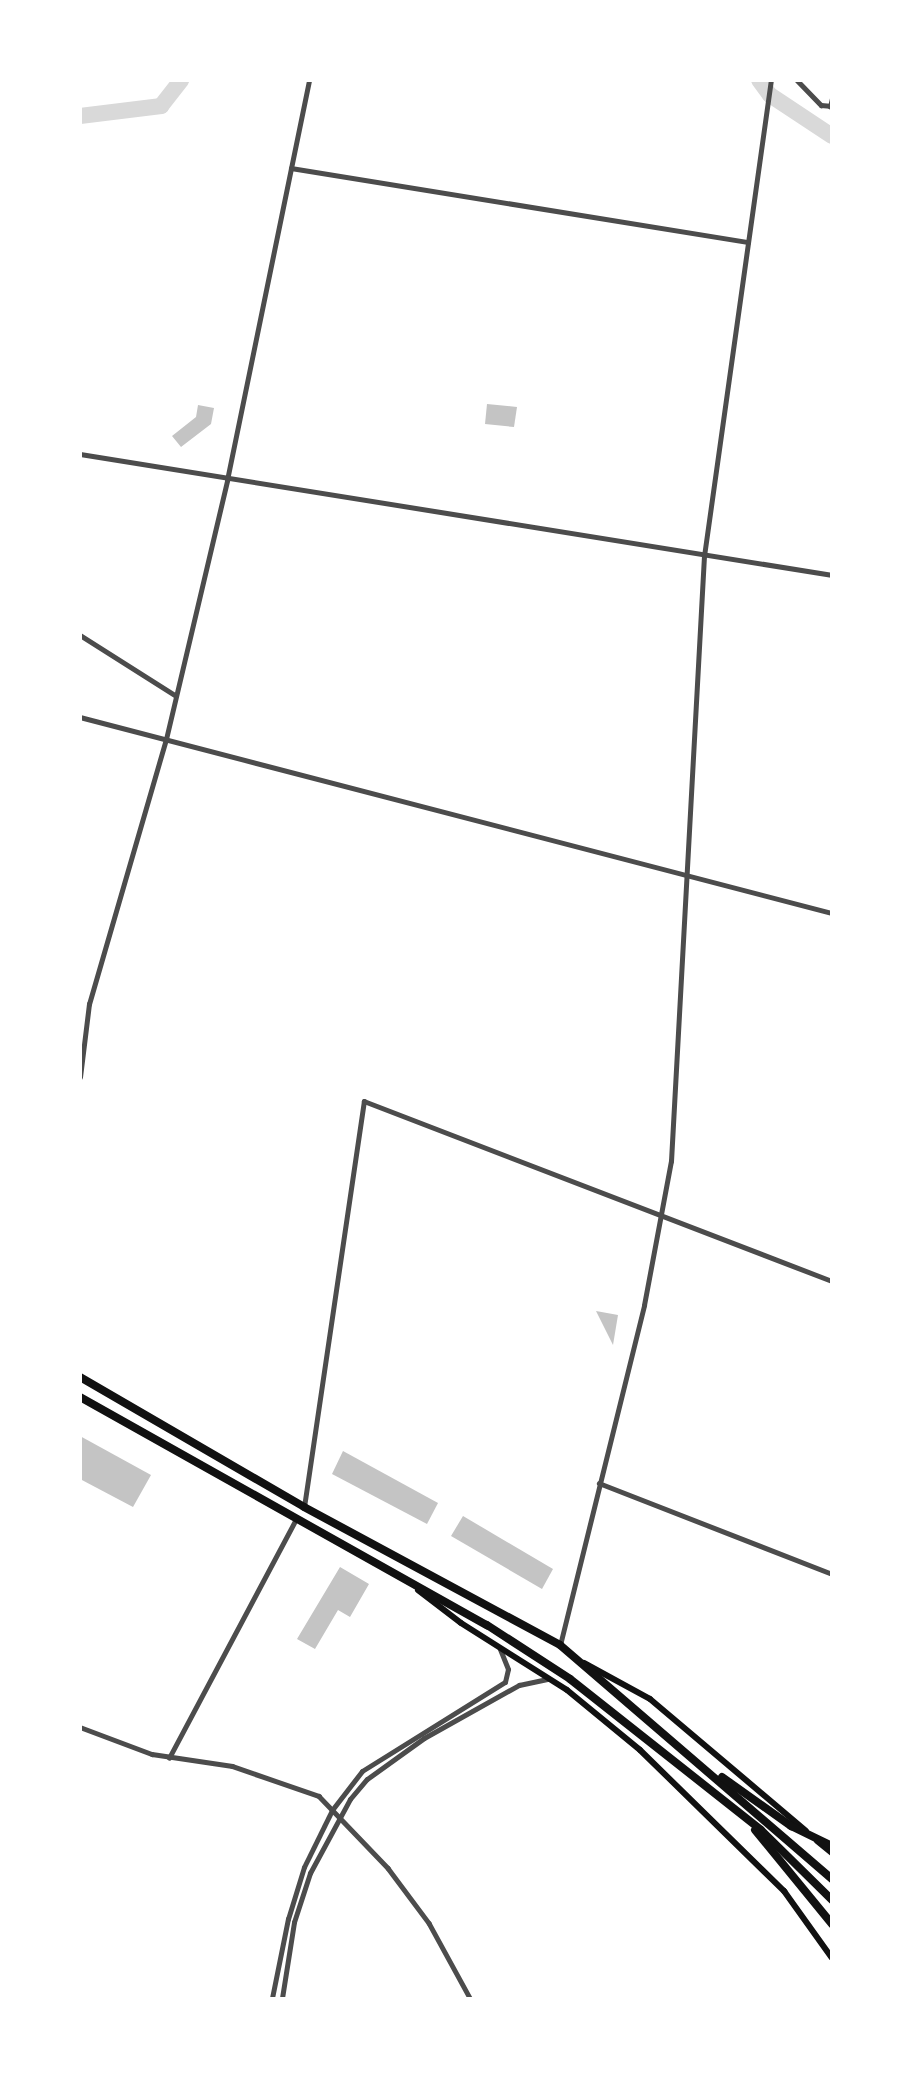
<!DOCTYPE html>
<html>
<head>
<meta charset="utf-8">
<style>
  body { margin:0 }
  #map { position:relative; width:912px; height:2079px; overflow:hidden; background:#fff; font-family:Inter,sans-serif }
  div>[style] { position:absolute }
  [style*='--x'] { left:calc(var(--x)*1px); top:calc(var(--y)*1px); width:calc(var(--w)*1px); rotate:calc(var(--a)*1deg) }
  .river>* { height:16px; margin:-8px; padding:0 8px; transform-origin:8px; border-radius:8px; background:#d9d9d9 }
  .building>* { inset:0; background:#c4c4c4 }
  .minor>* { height:4.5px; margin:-2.25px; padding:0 2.25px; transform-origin:2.25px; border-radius:2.25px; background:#4c4c4c }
  .tertiary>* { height:5px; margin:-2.5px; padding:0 2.5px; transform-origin:2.5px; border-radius:2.5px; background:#4c4c4c }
  .secondary>* { height:6px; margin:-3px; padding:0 3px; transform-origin:3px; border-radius:3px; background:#111 }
  .trunk>* { height:8px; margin:-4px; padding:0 4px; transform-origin:4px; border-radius:4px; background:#111 }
  span { translate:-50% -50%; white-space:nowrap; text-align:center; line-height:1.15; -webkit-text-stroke:5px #fff; paint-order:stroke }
  .frame { position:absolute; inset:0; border:82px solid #fff; pointer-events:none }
</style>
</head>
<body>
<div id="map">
  <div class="river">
    <div style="--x:759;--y:80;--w:19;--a:54"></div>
    <div style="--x:770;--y:95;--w:74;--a:33.5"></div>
    <div style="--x:80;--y:116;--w:82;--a:-7"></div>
    <div style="--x:161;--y:106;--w:33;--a:-52"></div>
  </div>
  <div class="building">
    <div style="clip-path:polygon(487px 404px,517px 407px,514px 427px,485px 424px)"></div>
    <div style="clip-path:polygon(198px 405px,214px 408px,211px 424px,181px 447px,172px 436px,196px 417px)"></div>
    <div style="clip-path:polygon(596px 1311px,618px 1315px,613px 1345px)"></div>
    <div style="clip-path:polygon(80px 1436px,151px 1475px,133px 1507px,80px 1479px)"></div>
    <div style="clip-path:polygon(343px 1451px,438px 1503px,427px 1524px,332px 1474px)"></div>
    <div style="clip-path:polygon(463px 1516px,553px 1569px,542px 1589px,451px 1536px)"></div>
    <div style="clip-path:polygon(340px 1567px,369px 1584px,350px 1617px,338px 1610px,315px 1649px,297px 1639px)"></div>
  </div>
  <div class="minor">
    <div style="--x:797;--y:80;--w:35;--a:46"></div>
    <div style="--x:821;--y:105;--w:11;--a:5"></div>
    <div style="--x:830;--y:107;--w:9;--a:-77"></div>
    <div style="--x:291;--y:168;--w:463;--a:9.2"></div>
    <div style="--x:80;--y:635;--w:112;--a:32.3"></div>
    <div style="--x:80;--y:717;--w:777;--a:14.61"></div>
    <div style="--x:599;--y:1483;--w:250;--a:21.3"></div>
    <div style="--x:304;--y:1507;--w:410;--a:-81.6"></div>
    <div style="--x:364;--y:1101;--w:501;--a:21.04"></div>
    <div style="--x:80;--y:1727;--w:77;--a:20.6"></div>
    <div style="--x:152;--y:1754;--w:81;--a:8.5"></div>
    <div style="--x:232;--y:1766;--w:92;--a:19"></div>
    <div style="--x:319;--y:1796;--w:100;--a:46.2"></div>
    <div style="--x:388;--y:1868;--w:69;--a:53.3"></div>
    <div style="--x:429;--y:1923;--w:85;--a:61.3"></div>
    <div style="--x:169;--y:1758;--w:268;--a:-62"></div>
  </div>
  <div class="tertiary">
    <div style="--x:80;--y:454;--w:762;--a:9.14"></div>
    <div style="--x:80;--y:1077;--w:74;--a:-83"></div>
    <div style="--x:89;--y:1004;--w:276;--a:-73.8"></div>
    <div style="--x:166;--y:739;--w:266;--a:-76.7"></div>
    <div style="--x:227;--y:480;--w:408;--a:-78.4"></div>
    <div style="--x:560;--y:1645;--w:350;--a:-76.1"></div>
    <div style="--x:644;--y:1305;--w:147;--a:-79.4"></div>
    <div style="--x:671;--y:1161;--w:606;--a:-86.88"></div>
    <div style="--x:704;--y:556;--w:481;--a:-82"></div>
    <div style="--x:272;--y:1998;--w:81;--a:-78.6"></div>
    <div style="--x:288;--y:1919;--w:54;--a:-72.9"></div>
    <div style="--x:304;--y:1867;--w:64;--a:-63.8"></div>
    <div style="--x:332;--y:1810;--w:49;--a:-52.4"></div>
    <div style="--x:362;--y:1771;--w:168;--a:-31.9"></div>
    <div style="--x:505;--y:1682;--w:13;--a:-77"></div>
    <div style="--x:508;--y:1669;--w:22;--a:-112"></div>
    <div style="--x:282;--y:1998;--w:77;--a:-81"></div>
    <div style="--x:294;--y:1922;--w:52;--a:-71.9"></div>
    <div style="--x:310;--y:1873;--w:84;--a:-61.6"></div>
    <div style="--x:350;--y:1799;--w:26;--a:-50"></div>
    <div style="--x:367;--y:1779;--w:70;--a:-35.7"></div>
    <div style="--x:424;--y:1738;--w:109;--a:-29.2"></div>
    <div style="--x:519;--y:1685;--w:30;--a:-12"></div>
  </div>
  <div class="secondary">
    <div style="--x:418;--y:1590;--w:54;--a:37.5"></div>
    <div style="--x:461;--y:1623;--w:125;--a:32.3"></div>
    <div style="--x:567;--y:1690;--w:94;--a:39.4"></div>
    <div style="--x:640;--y:1750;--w:202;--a:44.4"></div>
    <div style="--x:784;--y:1891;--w:82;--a:54.4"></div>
    <div style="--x:584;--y:1663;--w:75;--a:28.6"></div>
    <div style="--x:650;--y:1699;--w:204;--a:40.2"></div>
    <div style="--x:817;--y:1841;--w:19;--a:39"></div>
  </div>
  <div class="trunk">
    <div style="--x:80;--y:1377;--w:259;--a:30.1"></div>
    <div style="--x:304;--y:1507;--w:291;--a:28.3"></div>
    <div style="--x:560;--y:1645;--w:359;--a:40.7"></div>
    <div style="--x:80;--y:1397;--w:467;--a:29.3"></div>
    <div style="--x:487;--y:1625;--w:99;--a:33"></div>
    <div style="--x:570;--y:1679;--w:243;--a:38.3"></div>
    <div style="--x:761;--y:1830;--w:100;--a:44.6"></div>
    <div style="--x:722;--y:1777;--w:85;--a:35.4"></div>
    <div style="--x:791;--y:1826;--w:46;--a:26"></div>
    <div style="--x:755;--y:1830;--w:122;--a:50.7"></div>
  </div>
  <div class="frame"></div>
</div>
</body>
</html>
